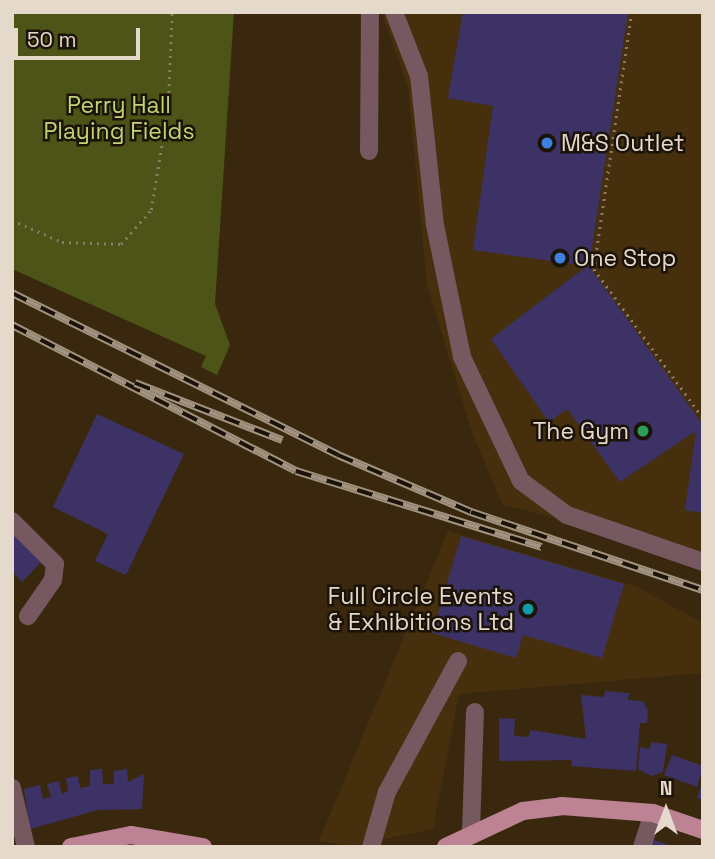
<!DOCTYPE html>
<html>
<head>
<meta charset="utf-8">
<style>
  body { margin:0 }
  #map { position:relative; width:715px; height:859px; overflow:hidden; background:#3a280e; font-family:"Space Grotesk",sans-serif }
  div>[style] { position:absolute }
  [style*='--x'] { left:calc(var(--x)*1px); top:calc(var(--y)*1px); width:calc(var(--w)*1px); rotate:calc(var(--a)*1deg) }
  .built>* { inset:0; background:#452f0d }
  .green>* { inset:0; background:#4c5517 }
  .building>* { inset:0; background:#3d3266 }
  .path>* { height:2.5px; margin-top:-1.25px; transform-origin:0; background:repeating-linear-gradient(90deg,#897b66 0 2px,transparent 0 7px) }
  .minor>* { height:18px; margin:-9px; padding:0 9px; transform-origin:9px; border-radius:9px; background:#755860 }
  .major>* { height:18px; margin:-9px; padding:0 9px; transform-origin:9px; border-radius:9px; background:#bd8294 }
  .rail>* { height:8px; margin-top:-4px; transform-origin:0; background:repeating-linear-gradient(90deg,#1b1308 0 16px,#a19380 0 32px); box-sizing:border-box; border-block:2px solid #a19380 }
  .dots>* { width:19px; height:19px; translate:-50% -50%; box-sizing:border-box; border:4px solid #1b1308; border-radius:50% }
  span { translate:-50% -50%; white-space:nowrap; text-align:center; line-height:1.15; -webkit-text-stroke:5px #1b1308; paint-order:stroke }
  .park-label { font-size:23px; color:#c2d376 }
  .poi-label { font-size:23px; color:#e4d9ca }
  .left { translate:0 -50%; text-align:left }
  .right { translate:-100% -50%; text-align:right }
  .frame { position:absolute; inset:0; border:14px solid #e4d9ca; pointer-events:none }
  .north { position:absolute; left:631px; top:775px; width:70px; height:70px; -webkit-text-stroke:5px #1b1308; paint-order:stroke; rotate:0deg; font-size:19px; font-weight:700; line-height:28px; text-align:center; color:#e4d9ca }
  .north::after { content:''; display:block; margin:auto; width:24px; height:32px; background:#e4d9ca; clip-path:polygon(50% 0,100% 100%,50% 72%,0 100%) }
  .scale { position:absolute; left:14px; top:28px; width:126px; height:32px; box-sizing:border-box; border:4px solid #e4d9ca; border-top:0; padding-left:9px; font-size:21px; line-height:24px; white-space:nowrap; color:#e4d9ca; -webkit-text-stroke:5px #1b1308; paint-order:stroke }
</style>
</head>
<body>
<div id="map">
  <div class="built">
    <div style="clip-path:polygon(381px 12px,703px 12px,703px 555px,503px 505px,473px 435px,427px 285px,408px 86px)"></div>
    <div style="clip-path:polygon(448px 531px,635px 586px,703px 623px,703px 673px,459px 694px,433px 829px,350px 846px,319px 841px)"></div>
  </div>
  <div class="green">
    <div style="clip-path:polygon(12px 12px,234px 12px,215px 304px,230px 345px,217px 375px,201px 367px,206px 356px,12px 269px)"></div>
  </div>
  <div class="building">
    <div style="clip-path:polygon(463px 12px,628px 12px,589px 266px,703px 425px,703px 513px,685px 510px,696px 431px,620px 482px,567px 409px,549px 422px,491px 339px,587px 266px,473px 250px,493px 106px,448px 98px)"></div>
    <div style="clip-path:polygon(97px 414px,184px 454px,126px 575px,95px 561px,108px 534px,53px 507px)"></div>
    <div style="clip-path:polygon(12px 532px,42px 561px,22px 582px,12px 572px)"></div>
    <div style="clip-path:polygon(461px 536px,624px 584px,602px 658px,523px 635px,516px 658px,432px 633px)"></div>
    <div style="clip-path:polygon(605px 691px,629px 693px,628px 700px,643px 701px,648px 711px,647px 723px,640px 723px,636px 771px,571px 766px,572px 760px,499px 761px,499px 718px,515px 719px,514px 736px,529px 737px,530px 730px,586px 739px,581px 695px,604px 697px)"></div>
    <div style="clip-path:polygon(651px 742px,667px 744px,663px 772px,652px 776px,638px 769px,640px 747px,650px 749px)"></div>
    <div style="clip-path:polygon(672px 755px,703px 766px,697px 787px,664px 775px)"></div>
    <div style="clip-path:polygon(102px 769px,103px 784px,114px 784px,114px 771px,127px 769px,128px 782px,144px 774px,142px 809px,98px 810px,30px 829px,24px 789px,40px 785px,43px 799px,51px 797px,47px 784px,59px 781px,62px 794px,68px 791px,66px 778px,78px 776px,80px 788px,90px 786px,90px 770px)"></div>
    <div style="clip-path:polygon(702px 783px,703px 783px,703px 800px,697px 798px)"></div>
    <div style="clip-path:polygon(654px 840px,672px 846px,672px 847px,651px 847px)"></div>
  </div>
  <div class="path">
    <div style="--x:632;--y:12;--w:260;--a:98.4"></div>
    <div style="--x:594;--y:269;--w:185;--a:53.8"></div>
    <div style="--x:12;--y:220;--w:55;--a:23.7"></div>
    <div style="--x:62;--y:242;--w:59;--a:1.9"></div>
    <div style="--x:121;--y:244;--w:45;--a:-48.6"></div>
    <div style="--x:151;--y:210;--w:104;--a:-80.6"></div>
    <div style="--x:168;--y:107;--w:95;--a:-87.6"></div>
  </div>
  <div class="minor">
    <div style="--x:394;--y:12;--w:69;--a:68.7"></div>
    <div style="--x:419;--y:76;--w:150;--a:83.9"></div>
    <div style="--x:435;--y:225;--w:135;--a:78.4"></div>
    <div style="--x:462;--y:357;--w:137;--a:64.6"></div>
    <div style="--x:521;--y:481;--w:57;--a:36.5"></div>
    <div style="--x:567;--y:515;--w:144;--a:19.1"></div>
    <div style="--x:369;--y:151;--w:139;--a:-89.6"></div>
    <div style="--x:12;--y:521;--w:61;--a:45"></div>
    <div style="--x:55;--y:564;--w:16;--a:97"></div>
    <div style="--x:53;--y:580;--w:44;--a:124.8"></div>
    <div style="--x:12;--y:788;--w:61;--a:76.7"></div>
    <div style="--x:471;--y:831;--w:119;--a:-88.1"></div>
    <div style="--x:371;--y:847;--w:57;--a:-73.8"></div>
    <div style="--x:387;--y:792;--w:149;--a:-61.5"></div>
    <div style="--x:642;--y:847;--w:36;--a:-72"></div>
  </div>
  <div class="major">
    <div style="--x:71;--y:847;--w:61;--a:-11.3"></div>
    <div style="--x:131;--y:835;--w:73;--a:9.5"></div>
    <div style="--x:446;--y:847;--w:85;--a:-25.1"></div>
    <div style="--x:523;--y:811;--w:39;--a:-7"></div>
    <div style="--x:562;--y:806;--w:91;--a:4.4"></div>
    <div style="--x:653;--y:813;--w:53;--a:18.8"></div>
  </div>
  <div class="rail">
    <div style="--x:12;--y:293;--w:364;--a:26.4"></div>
    <div style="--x:338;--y:455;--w:145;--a:23.2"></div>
    <div style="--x:471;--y:512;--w:245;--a:18.6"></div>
    <div style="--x:12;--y:325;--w:319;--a:27.2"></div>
    <div style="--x:296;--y:471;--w:257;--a:17.2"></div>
    <div style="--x:135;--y:383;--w:158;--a:21.2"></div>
  </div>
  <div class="dots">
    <div style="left:547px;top:143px;background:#3f7fe0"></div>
    <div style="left:560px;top:258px;background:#3f7fe0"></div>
    <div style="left:643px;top:431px;background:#2e9e5b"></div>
    <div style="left:528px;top:609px;background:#0f9aa8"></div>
  </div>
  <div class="park-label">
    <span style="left:119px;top:118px">Perry Hall<br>Playing Fields</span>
  </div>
  <div class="poi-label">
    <span class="left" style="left:561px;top:143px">M&amp;S Outlet</span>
    <span class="left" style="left:574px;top:258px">One Stop</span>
    <span class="right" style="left:629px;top:431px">The Gym</span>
    <span class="right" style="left:514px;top:609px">Full Circle Events<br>&amp; Exhibitions Ltd</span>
  </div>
  <div class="frame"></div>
  <div class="north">N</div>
  <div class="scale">50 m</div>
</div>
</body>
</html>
